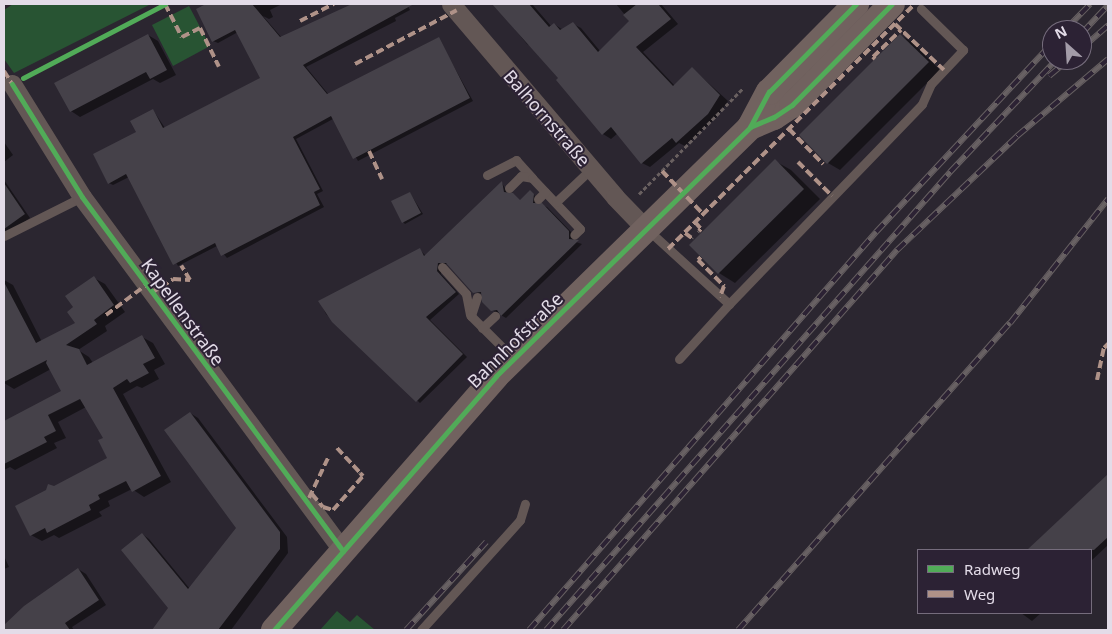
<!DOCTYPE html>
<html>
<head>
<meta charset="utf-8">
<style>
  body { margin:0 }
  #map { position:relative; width:1112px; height:634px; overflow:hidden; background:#2b2630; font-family:"Noto Sans",sans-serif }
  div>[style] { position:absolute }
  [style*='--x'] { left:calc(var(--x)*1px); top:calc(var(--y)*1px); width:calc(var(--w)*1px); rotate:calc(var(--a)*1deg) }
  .green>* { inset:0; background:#285433 }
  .shadow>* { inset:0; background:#0007 }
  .building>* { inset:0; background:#454149 }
  .path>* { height:3px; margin-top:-1.5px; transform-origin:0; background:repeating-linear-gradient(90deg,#696060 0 4px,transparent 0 6.5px) }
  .lane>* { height:9px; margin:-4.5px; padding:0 4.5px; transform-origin:4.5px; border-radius:4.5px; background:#635755 }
  .street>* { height:19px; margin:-9.5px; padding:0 9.5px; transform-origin:9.5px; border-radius:9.5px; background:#635755 }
  .secondary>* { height:26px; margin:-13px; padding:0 13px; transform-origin:13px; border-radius:13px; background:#71625f }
  .rail>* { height:5.5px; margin-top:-2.75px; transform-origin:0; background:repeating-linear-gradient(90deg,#2c2234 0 11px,#686163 0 22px); box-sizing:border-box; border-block:1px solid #686163 }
  .quiet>* { height:4px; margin-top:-2px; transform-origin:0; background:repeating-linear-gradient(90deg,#af9288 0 8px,transparent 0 12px) }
  .cycleway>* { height:5px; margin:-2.5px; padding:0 2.5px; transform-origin:2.5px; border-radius:2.5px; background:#51ab58 }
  span { translate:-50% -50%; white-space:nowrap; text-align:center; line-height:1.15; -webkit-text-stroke:4px #2c2234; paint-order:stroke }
  .street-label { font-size:18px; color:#e3dce8 }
  .frame { position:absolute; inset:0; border:5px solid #e3dce8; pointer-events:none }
  .legend { position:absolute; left:917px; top:549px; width:175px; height:65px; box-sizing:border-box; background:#2c2234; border:1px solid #756c7c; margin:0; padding:6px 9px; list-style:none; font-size:15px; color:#e3dce8 }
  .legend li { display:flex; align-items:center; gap:10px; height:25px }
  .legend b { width:25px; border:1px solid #756c7c }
  .north { position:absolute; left:1042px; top:20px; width:50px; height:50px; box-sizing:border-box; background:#2c2234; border:1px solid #756c7c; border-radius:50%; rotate:334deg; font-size:14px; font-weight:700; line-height:20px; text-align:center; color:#e3dce8 }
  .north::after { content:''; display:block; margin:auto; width:18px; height:22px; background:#a39ca8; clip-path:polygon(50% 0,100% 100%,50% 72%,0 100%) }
</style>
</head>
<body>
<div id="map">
  <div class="green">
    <div style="clip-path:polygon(13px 4px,151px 4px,14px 73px,4px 59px,4px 10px)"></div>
    <div style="clip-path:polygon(189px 6px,210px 46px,173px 66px,152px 25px)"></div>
    <div style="clip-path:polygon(337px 611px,350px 622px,357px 615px,375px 630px,320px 630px)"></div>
  </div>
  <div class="shadow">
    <div style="clip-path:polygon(209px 4px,282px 4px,270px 10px,273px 17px,269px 19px,263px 16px,282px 38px,354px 4px,407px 4px,410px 10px,395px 18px,396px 21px,306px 67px,329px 95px,438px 38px,473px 101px,358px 161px,333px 119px,296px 139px,323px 191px,317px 194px,324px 207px,227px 258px,217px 246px,178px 266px,129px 177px,113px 185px,109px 183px,153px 110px,165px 128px,261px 78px,238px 32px,218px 43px,213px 41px,197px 10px)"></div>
    <div style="clip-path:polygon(494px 4px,532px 4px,551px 26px,554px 24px,563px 30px,573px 24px,581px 28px,600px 51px,630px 21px,616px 4px,661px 4px,678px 24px,643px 52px,675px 86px,692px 68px,728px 101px,716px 118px,685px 146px,679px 143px,650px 167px,642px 163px,618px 133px,611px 139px,603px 134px,535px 48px,527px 44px)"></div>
    <div style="clip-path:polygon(148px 35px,158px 41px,176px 75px,160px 83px,153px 79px,80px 117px,71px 111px)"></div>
    <div style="clip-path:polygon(900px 35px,912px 42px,940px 70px,840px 170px,828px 163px)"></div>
    <div style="clip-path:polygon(4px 142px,13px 155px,4px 162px)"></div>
    <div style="clip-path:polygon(775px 161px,791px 170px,820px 199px,735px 283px,719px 273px,691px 245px)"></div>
    <div style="clip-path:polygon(4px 180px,30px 218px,7px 234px,4px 232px)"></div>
    <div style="clip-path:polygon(502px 183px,508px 194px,521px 201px,534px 194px,537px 204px,547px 207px,573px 234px,573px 241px,582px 244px,506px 318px,492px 310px,483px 294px,474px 292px,450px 264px,442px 264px,441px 274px,459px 294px,430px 320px,467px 357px,420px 403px,326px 314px,320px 302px,420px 250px,426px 256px)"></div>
    <div style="clip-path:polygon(410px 193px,423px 214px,405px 224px,403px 222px)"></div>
    <div style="clip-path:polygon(94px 278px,105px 284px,125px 312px,105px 326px,107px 331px,78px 350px,89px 357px,93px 363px,142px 337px,153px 343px,165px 364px,154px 370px,159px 379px,142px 388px,137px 386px,123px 394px,171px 482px,144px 497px,132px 489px,108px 501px,110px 506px,99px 512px,102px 516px,59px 538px,54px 535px,42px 541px,31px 535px,54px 487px,109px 459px,105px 438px,86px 407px,58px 422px,66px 438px,54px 443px,57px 448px,15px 470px,10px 467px,4px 470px,4px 422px,63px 391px,51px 369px,14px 389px,4px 383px,4px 280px,13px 285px,42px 342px,77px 324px,75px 307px)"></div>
    <div style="clip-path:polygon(190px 413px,198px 418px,287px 537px,288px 553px,231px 630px,153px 630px,170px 608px,142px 534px,149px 539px,190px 589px,238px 528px)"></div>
    <div style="clip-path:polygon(1103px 480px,1108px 483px,1108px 545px,1091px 561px,1091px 550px,1042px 550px,1036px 543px)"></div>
    <div style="clip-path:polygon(4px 556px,9px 567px,4px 569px)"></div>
    <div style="clip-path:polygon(78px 569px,86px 574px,106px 605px,72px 627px,74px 630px,4px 630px,4px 626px,25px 607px)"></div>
    <div style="clip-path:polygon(1021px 613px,1041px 613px,1032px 621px)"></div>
  </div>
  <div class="building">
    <div style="clip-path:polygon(206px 4px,252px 4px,280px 37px,352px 4px,414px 4px,303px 65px,327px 94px,439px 37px,470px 98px,353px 159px,331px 116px,293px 137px,320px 189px,314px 192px,320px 205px,221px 256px,215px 243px,173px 265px,126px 174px,108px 184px,93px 154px,136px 132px,130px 121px,153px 109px,163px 128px,260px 78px,235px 30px,212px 42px,196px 9px)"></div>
    <div style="clip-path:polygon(492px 4px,529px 4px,549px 27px,554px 23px,560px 30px,573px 22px,598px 52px,629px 21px,623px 15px,637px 4px,658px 4px,671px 19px,636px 47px,673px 86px,692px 67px,720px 95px,708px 114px,676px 143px,672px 138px,641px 164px,611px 127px,602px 135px,556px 80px,558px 78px)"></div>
    <div style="clip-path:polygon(148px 34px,167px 70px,150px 79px,146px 72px,70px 112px,54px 83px)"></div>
    <div style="clip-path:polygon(900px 34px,929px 62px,827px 164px,799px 135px)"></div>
    <div style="clip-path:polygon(775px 159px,804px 189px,718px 274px,689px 245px)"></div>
    <div style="clip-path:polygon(502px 181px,504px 192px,513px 193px,520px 200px,530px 190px,534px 194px,533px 203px,542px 203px,569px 231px,569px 239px,579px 240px,501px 316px,497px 310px,491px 311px,482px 302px,481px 292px,473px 293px,446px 263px,438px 263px,437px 271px,456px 292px,426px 317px,463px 354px,416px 402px,332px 322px,318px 301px,420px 248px,424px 256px)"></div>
    <div style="clip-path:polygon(4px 183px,25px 214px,4px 229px)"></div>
    <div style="clip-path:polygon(410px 192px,421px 213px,402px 223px,391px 201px)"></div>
    <div style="clip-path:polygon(94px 276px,114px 305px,94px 320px,97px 324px,66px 345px,79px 349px,87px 365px,142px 335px,155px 358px,143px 364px,149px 373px,130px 383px,127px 379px,113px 388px,161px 476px,132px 492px,126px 481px,98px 495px,100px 499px,89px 505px,91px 510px,47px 533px,45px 528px,30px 536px,15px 506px,46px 490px,48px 484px,54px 486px,107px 458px,98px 440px,103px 438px,80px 399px,48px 415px,56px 431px,44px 437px,47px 442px,4px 464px,4px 421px,61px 391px,46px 363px,47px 360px,4px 382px,4px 282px,36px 343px,75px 323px,67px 312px,73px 307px,65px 296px)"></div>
    <div style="clip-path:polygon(190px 412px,280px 532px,280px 549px,218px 630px,152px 630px,168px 608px,121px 550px,142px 533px,188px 589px,236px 528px,164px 430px)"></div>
    <div style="clip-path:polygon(1108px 474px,1108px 537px,1094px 550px,1027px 550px)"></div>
    <div style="clip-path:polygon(78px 568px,99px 600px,65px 623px,70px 630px,4px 630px,4px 625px,24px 606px)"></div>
  </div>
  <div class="path">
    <div style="--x:639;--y:194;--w:148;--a:-45.5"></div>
    <div style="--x:698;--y:232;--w:1;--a:-45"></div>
    <div style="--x:692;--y:238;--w:1;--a:-45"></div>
    <div style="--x:359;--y:472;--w:1;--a:45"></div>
  </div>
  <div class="lane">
    <div style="--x:487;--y:175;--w:33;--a:-27"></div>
    <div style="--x:516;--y:160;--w:24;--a:48"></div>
    <div style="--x:509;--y:188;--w:17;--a:-45"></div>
    <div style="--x:521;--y:176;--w:11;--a:10"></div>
    <div style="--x:532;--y:178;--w:70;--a:46.7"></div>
    <div style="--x:580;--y:229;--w:8;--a:135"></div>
    <div style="--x:538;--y:199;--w:10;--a:-45"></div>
    <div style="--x:556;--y:202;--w:48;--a:-43.3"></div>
    <div style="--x:648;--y:230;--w:110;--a:42.4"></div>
    <div style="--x:729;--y:304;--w:278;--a:-46"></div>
    <div style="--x:922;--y:104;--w:22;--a:-66"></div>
    <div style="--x:931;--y:84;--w:47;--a:-46.7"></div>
    <div style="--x:963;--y:50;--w:59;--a:-135.7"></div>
    <div style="--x:4;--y:236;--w:87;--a:-26.6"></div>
    <div style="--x:442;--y:267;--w:36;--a:48"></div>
    <div style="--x:466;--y:294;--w:21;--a:79"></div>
    <div style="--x:477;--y:297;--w:20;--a:108"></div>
    <div style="--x:471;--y:316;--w:59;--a:45"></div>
    <div style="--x:482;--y:328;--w:18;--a:-43"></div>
    <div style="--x:679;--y:359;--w:74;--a:-47.7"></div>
    <div style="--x:421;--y:630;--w:148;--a:-48"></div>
    <div style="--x:520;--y:520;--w:17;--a:-73"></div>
  </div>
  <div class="street">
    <div style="--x:451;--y:4;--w:253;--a:49.6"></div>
    <div style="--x:615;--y:197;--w:45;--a:45.9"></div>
    <div style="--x:12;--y:84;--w:133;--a:58.2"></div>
    <div style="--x:82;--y:197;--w:440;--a:53.6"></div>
  </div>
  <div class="secondary">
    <div style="--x:750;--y:127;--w:26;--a:-23"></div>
    <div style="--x:774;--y:117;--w:22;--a:-34"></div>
    <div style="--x:792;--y:105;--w:142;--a:-45.3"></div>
    <div style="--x:274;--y:630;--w:337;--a:-48.8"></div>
    <div style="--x:496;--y:376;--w:356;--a:-44.4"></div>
    <div style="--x:750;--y:127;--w:40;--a:-62"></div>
    <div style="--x:769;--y:92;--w:124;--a:-45.3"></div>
  </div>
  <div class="rail">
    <div style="--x:1065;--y:30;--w:36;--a:-46"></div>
    <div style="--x:1082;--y:33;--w:38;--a:-47"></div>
    <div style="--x:1082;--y:48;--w:35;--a:-41"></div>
    <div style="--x:1049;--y:76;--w:25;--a:-40"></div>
    <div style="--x:406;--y:630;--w:119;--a:-47.7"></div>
    <div style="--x:529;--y:630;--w:528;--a:-48.92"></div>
    <div style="--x:876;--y:232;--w:258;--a:-47"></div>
    <div style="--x:546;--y:630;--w:611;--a:-48.58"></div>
    <div style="--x:950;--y:172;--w:154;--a:-46.6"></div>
    <div style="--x:563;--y:630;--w:506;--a:-48.69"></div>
    <div style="--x:897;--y:250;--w:166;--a:-43.5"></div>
    <div style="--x:1017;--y:136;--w:119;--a:-40.2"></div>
    <div style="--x:738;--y:630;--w:410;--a:-48.5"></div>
    <div style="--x:1010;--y:323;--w:158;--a:-51.7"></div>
  </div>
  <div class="quiet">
    <div style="--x:165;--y:4;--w:37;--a:63"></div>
    <div style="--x:182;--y:37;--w:20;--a:-27"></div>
    <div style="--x:200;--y:28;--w:43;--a:64"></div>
    <div style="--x:300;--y:21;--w:38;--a:-27"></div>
    <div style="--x:895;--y:24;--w:67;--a:43.2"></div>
    <div style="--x:875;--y:59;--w:3;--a:-135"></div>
    <div style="--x:873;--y:57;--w:39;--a:-44"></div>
    <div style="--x:355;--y:64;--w:115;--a:-27.9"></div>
    <div style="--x:4;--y:71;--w:15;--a:58"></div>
    <div style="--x:789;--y:129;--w:49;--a:45.8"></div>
    <div style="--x:369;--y:151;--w:31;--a:65"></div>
    <div style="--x:798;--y:162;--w:48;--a:45"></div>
    <div style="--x:662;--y:171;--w:59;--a:46.4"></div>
    <div style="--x:695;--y:222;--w:9;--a:49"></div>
    <div style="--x:701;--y:229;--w:3;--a:135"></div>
    <div style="--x:685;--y:233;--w:9;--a:36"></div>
    <div style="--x:668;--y:249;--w:348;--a:-44.8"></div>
    <div style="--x:701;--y:257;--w:4;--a:135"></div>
    <div style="--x:698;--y:260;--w:37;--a:45"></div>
    <div style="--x:724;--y:286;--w:12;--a:110"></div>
    <div style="--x:151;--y:293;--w:26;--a:-32"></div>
    <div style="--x:173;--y:279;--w:17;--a:3"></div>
    <div style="--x:190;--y:280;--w:17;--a:-121"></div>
    <div style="--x:106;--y:315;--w:50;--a:-36.9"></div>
    <div style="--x:1097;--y:380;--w:33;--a:-78"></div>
    <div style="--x:1104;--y:348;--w:6;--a:-45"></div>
    <div style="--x:337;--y:448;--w:33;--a:47"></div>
    <div style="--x:312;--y:494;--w:17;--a:50"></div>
    <div style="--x:323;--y:507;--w:10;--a:17"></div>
    <div style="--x:333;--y:510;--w:45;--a:-48.6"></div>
    <div style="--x:363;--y:476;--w:4;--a:-135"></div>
    <div style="--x:309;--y:498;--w:44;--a:-64.6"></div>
  </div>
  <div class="cycleway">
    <div style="--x:23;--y:78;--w:160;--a:-27.5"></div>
    <div style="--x:12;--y:84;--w:133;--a:58.2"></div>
    <div style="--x:82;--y:197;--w:440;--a:53.6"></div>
    <div style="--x:750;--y:127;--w:26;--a:-23"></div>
    <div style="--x:774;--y:117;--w:22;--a:-34"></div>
    <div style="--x:792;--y:105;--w:142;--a:-45.3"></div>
    <div style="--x:274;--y:630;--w:337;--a:-48.8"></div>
    <div style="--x:496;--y:376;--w:356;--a:-44.4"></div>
    <div style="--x:750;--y:127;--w:40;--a:-62"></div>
    <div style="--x:769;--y:92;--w:124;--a:-45.3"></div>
  </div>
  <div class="street-label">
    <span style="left:547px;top:118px;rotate:49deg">Balhornstraße</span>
    <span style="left:183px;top:312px;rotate:54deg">Kapellenstraße</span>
    <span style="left:515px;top:340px;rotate:-45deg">Bahnhofstraße</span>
  </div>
  <div class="frame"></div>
  <ul class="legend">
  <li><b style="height:6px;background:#51ab58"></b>Radweg</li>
  <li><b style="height:6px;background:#af9288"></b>Weg</li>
  </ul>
  <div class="north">N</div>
</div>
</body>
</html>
